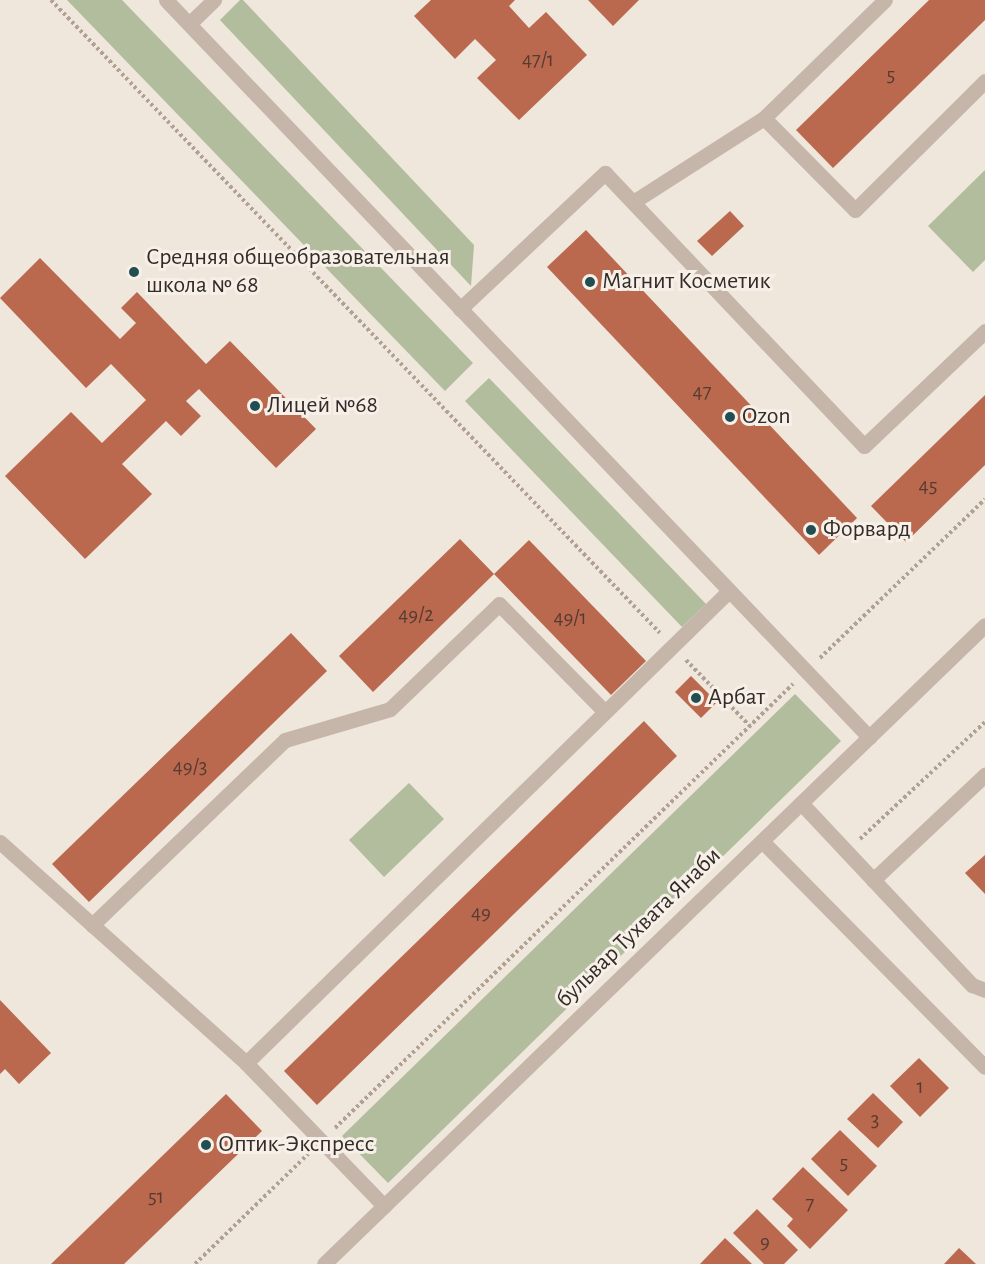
<!DOCTYPE html>
<html>
<head>
<meta charset="utf-8">
<style>
  body { margin:0 }
  #map { position:relative; width:985px; height:1264px; overflow:hidden; background:#efe6dc; font-family:"Alegreya Sans",sans-serif }
  div>[style] { position:absolute }
  [style*='--x'] { left:calc(var(--x)*1px); top:calc(var(--y)*1px); width:calc(var(--w)*1px); rotate:calc(var(--a)*1deg) }
  .green>* { inset:0; background:#b2bd9d }
  .building>* { inset:0; background:#ba694f }
  .path>* { height:4px; margin-top:-2px; transform-origin:0; background:repeating-linear-gradient(90deg,#b2a093 0 3px,transparent 0 6px) }
  .service>* { height:15px; margin:-7.5px; padding:0 7.5px; transform-origin:7.5px; border-radius:7.5px; background:#c6b6a9 }
  .tertiary>* { height:15px; margin:-7.5px; padding:0 7.5px; transform-origin:7.5px; border-radius:7.5px; background:#c6b6a9 }
  .dots>* { width:16px; height:16px; translate:-50% -50%; box-sizing:border-box; border:3px solid #f7f0e8; border-radius:50% }
  span { translate:-50% -50%; white-space:nowrap; text-align:center; line-height:1.15; -webkit-text-stroke:6px #f7f0e8; paint-order:stroke }
  .number-label { font-size:21px; color:#563b32 }
  .number-label span { -webkit-text-stroke-width:0 }
  .poi-label { font-size:24px; color:#342c28 }
  .left { translate:0 -50%; text-align:left }
  .street-label { font-size:24px; color:#342c28 }
</style>
</head>
<body>
<div id="map">
  <div class="green">
    <div style="clip-path:polygon(67px 0,122px 0,473px 363px,445px 391px)"></div>
    <div style="clip-path:polygon(240px 0,243px 0,474px 245px,471px 286px,220px 20px)"></div>
    <div style="clip-path:polygon(985px 170px,985px 260px,973px 272px,928px 226px)"></div>
    <div style="clip-path:polygon(489px 378px,706px 604px,682px 627px,465px 401px)"></div>
    <div style="clip-path:polygon(795px 694px,841px 741px,388px 1183px,342px 1136px)"></div>
    <div style="clip-path:polygon(409px 783px,444px 819px,384px 877px,349px 840px)"></div>
  </div>
  <div class="building">
    <div style="clip-path:polygon(431px 0,515px 0,509px 6px,529px 28px,546px 12px,587px 55px,519px 120px,477px 78px,496px 60px,475px 39px,455px 59px,414px 16px)"></div>
    <div style="clip-path:polygon(588px 0,639px 0,613px 26px)"></div>
    <div style="clip-path:polygon(929px 0,985px 0,985px 20px,833px 168px,796px 130px)"></div>
    <div style="clip-path:polygon(730px 211px,744px 226px,712px 256px,697px 241px)"></div>
    <div style="clip-path:polygon(586px 230px,857px 518px,819px 555px,547px 267px)"></div>
    <div style="clip-path:polygon(40px 258px,120px 339px,136px 323px,121px 308px,137px 292px,206px 364px,230px 341px,316px 429px,276px 468px,199px 389px,186px 401px,201px 416px,181px 436px,166px 421px,122px 464px,152px 494px,85px 559px,5px 476px,71px 412px,102px 443px,146px 400px,111px 364px,86px 388px,0 298px)"></div>
    <div style="clip-path:polygon(985px 395px,985px 465px,906px 542px,871px 506px)"></div>
    <div style="clip-path:polygon(460px 539px,494px 574px,529px 540px,646px 661px,611px 695px,494px 574px,373px 692px,339px 656px)"></div>
    <div style="clip-path:polygon(291px 633px,327px 671px,89px 902px,52px 864px)"></div>
    <div style="clip-path:polygon(691px 676px,717px 702px,701px 718px,675px 692px)"></div>
    <div style="clip-path:polygon(644px 721px,677px 756px,317px 1105px,284px 1071px)"></div>
    <div style="clip-path:polygon(985px 855px,985px 894px,965px 873px)"></div>
    <div style="clip-path:polygon(0 1000px,51px 1053px,19px 1084px,5px 1069px,0 1074px)"></div>
    <div style="clip-path:polygon(919px 1058px,949px 1088px,920px 1117px,890px 1086px)"></div>
    <div style="clip-path:polygon(873px 1093px,903px 1122px,878px 1148px,847px 1119px)"></div>
    <div style="clip-path:polygon(226px 1094px,262px 1131px,124px 1264px,51px 1264px)"></div>
    <div style="clip-path:polygon(840px 1130px,877px 1166px,848px 1196px,811px 1159px)"></div>
    <div style="clip-path:polygon(803px 1167px,848px 1210px,810px 1249px,787px 1226px,793px 1219px,772px 1199px)"></div>
    <div style="clip-path:polygon(757px 1209px,798px 1250px,784px 1264px,764px 1264px,733px 1233px)"></div>
    <div style="clip-path:polygon(725px 1238px,752px 1264px,700px 1264px)"></div>
    <div style="clip-path:polygon(959px 1248px,976px 1264px,944px 1264px)"></div>
  </div>
  <div class="path">
    <div style="--x:51;--y:0;--w:878;--a:46.11"></div>
    <div style="--x:820;--y:658;--w:229;--a:-43.9"></div>
    <div style="--x:686;--y:660;--w:92;--a:45.9"></div>
    <div style="--x:860;--y:839;--w:171;--a:-43.1"></div>
    <div style="--x:335;--y:1128;--w:638;--a:-44.11"></div>
    <div style="--x:195;--y:1264;--w:158;--a:-44.2"></div>
  </div>
  <div class="service">
    <div style="--x:189;--y:24;--w:35;--a:-44"></div>
    <div style="--x:764;--y:118;--w:129;--a:45.3"></div>
    <div style="--x:855;--y:210;--w:183;--a:-44.8"></div>
    <div style="--x:633;--y:202;--w:156;--a:-32.7"></div>
    <div style="--x:764;--y:118;--w:169;--a:-44.3"></div>
    <div style="--x:460;--y:309;--w:199;--a:-43.2"></div>
    <div style="--x:605;--y:173;--w:376;--a:46.5"></div>
    <div style="--x:864;--y:446;--w:167;--a:-43.5"></div>
    <div style="--x:801;--y:803;--w:250;--a:46.8"></div>
    <div style="--x:972;--y:985;--w:14;--a:21"></div>
    <div style="--x:762;--y:841;--w:317;--a:45.4"></div>
    <div style="--x:0;--y:842;--w:331;--a:41.9"></div>
    <div style="--x:246;--y:1063;--w:199;--a:46"></div>
    <div style="--x:873;--y:880;--w:154;--a:-43.2"></div>
    <div style="--x:92;--y:925;--w:267;--a:-43.8"></div>
    <div style="--x:285;--y:740;--w:109;--a:-16.4"></div>
    <div style="--x:390;--y:709;--w:151;--a:-43.9"></div>
    <div style="--x:499;--y:604;--w:151;--a:45.5"></div>
    <div style="--x:246;--y:1063;--w:675;--a:-44.34"></div>
  </div>
  <div class="tertiary">
    <div style="--x:166;--y:0;--w:1019;--a:46.35"></div>
    <div style="--x:324;--y:1264;--w:919;--a:-44.03"></div>
  </div>
  <div class="dots">
    <div style="left:134px;top:272px;background:#224e51"></div>
    <div style="left:590px;top:282px;background:#224e51"></div>
    <div style="left:255px;top:406px;background:#224e51"></div>
    <div style="left:730px;top:417px;background:#224e51"></div>
    <div style="left:811px;top:530px;background:#224e51"></div>
    <div style="left:696px;top:698px;background:#224e51"></div>
    <div style="left:206px;top:1145px;background:#224e51"></div>
  </div>
  <div class="number-label">
    <span style="left:538px;top:60px">47/1</span>
    <span style="left:891px;top:75px">5</span>
    <span style="left:702px;top:392px">47</span>
    <span style="left:928px;top:486px">45</span>
    <span style="left:416px;top:615px">49/2</span>
    <span style="left:570px;top:618px">49/1</span>
    <span style="left:190px;top:767px">49/3</span>
    <span style="left:481px;top:913px">49</span>
    <span style="left:920px;top:1087px">1</span>
    <span style="left:875px;top:1120px">3</span>
    <span style="left:844px;top:1163px">5</span>
    <span style="left:156px;top:1197px">51</span>
    <span style="left:810px;top:1204px">7</span>
    <span style="left:765px;top:1242px">9</span>
  </div>
  <div class="poi-label">
    <span class="left" style="left:146px;top:272px">Средняя общеобразовательная<br>школа № 68</span>
    <span class="left" style="left:602px;top:282px">Магнит Косметик</span>
    <span class="left" style="left:267px;top:406px">Лицей №68</span>
    <span class="left" style="left:742px;top:417px">Ozon</span>
    <span class="left" style="left:823px;top:530px">Форвард</span>
    <span class="left" style="left:708px;top:698px">Арбат</span>
    <span class="left" style="left:218px;top:1145px">Оптик-Экспресс</span>
  </div>
  <div class="street-label">
    <span style="left:639px;top:928px;rotate:-44deg">бульвар Тухвата Янаби</span>
  </div>
</div>
</body>
</html>
